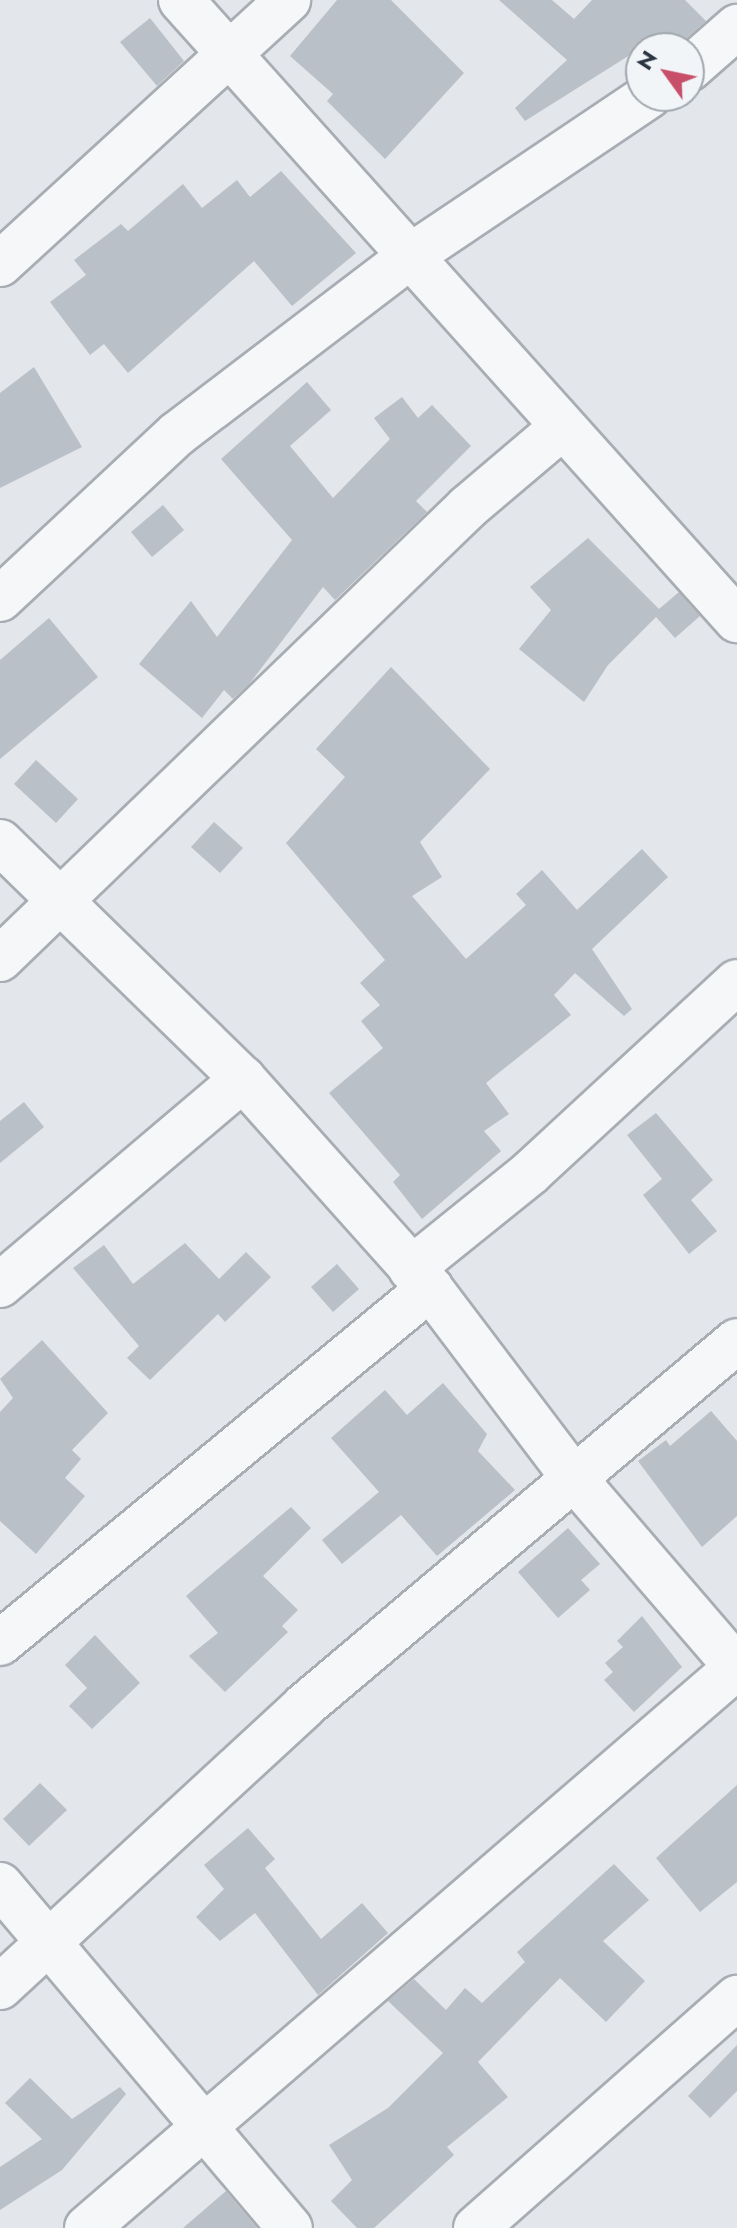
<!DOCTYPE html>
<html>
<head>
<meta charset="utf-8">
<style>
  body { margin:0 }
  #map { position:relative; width:737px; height:2228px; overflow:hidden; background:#e3e6ea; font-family:Jost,sans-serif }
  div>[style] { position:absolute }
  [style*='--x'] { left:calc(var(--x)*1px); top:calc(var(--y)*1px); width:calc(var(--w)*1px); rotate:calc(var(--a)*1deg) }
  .building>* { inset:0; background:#bac0c7 }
  .roads { filter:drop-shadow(2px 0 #a8adb4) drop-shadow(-2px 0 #a8adb4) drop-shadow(0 2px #a8adb4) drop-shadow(0 -2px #a8adb4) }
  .minor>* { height:44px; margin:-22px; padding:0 22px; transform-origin:22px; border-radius:22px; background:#f5f7f9 }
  span { translate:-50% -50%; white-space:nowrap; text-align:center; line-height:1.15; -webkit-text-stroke:7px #f2f5f8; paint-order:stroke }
  .north { position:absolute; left:625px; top:32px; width:80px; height:80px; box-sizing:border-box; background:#f2f5f8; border:2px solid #a2a8af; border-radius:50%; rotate:303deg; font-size:22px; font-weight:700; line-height:32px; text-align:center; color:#2b3542 }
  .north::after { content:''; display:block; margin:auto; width:28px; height:36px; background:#c84f69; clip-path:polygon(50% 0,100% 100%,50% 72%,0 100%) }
</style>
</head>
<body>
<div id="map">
  <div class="building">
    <div style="clip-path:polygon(337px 0,391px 0,464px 73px,385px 159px,327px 101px,333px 94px,290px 56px)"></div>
    <div style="clip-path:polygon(499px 0,552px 0,574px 19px,592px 0,685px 0,706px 21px,675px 48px,641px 48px,525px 121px,515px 108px,567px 60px)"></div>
    <div style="clip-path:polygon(150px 18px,184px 61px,157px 86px,120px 42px)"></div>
    <div style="clip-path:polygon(281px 171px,356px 253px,292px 306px,254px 261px,128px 373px,104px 344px,90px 355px,50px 302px,86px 275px,74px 260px,121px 224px,128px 231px,183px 184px,202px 208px,237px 180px,250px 197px)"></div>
    <div style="clip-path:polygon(34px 367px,82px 447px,0 488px,0 393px)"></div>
    <div style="clip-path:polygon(307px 382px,331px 410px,290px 446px,333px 498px,390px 439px,374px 418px,402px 397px,418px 418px,432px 405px,471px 446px,416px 501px,427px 512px,335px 600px,323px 587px,250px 683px,233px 699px,224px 690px,202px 718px,139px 664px,191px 601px,217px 637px,292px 540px,221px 459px)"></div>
    <div style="clip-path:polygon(163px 505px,184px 530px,152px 557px,131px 532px)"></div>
    <div style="clip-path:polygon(588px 538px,659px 609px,679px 592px,700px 616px,675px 638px,656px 617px,608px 665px,584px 702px,519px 649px,551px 610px,530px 587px)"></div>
    <div style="clip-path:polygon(49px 618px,98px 677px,0 759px,0 660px)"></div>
    <div style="clip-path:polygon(391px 667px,490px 769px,420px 842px,442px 877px,412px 896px,466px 959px,526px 905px,516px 894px,542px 870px,577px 910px,642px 849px,668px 877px,592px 949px,632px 1009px,624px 1016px,575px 973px,554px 995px,571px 1015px,486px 1083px,509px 1114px,484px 1131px,501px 1151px,422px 1219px,393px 1182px,400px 1175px,329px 1093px,383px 1048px,361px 1021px,380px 1005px,360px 983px,385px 960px,286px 843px,345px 777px,316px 749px)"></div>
    <div style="clip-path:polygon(36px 760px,78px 799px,56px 823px,14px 784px)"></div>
    <div style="clip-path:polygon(214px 822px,243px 848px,220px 873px,191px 847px)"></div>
    <div style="clip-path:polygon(24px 1102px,44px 1127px,0 1163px,0 1121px)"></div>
    <div style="clip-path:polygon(656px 1113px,713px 1180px,691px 1200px,717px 1231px,689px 1254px,643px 1195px,662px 1179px,627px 1135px)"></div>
    <div style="clip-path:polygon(185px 1243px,219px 1279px,246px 1252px,271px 1277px,225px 1322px,218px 1314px,150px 1380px,127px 1358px,139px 1346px,73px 1268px,104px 1245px,133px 1284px)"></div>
    <div style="clip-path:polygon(337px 1264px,359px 1289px,333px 1312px,311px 1287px)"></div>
    <div style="clip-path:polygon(42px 1340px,108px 1413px,72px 1450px,81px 1459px,65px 1478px,85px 1496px,36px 1554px,0 1521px,0 1412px,13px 1398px,0 1379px)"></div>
    <div style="clip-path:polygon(443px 1383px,487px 1434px,478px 1451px,515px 1490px,437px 1556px,401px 1515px,342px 1564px,322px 1540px,379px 1492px,331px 1438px,385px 1390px,407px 1415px)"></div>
    <div style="clip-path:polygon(711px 1411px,737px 1441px,737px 1516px,702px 1547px,638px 1461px,666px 1440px,670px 1446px)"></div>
    <div style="clip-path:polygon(291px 1507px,311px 1528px,263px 1576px,298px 1610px,282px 1626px,288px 1632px,225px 1692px,189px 1656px,218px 1633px,186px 1596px)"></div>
    <div style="clip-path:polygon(568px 1528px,600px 1564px,581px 1580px,590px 1590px,558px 1618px,518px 1572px)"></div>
    <div style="clip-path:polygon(642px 1616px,682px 1667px,634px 1712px,604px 1680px,613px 1672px,605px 1663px,623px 1647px,617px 1641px)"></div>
    <div style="clip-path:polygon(95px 1635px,140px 1683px,92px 1729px,69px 1706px,87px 1688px,65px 1665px)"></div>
    <div style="clip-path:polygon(40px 1783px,67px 1810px,29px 1846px,3px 1819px)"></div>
    <div style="clip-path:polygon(737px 1785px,737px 1882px,700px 1912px,656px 1858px)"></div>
    <div style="clip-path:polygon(248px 1828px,275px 1859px,265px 1868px,321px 1939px,362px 1903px,388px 1933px,318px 1995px,255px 1913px,220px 1941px,196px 1917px,224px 1889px,204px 1865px)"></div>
    <div style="clip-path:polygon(614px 1864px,649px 1900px,603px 1941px,645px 1981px,606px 2022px,560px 1978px,478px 2062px,508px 2097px,447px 2147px,454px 2155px,374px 2228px,357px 2228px,331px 2201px,352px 2180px,329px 2145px,388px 2108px,443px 2053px,388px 2001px,414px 1979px,446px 2010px,465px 1988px,482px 2003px,525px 1962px,517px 1952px)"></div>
    <div style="clip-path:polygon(737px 2045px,737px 2091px,710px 2118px,688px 2096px)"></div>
    <div style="clip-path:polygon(30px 2078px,72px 2119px,120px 2087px,126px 2094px,62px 2170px,0 2210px,0 2167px,42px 2139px,5px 2103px)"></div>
    <div style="clip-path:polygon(226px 2191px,257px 2228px,183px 2228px)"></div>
  </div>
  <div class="roads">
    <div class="minor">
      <div style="--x:181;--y:0;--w:833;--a:48.12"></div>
      <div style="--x:689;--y:69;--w:64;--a:-41.2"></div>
      <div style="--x:0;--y:264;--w:391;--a:-42.5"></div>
      <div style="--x:0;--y:599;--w:242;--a:-43"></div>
      <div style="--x:177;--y:434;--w:295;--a:-37.3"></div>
      <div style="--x:412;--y:255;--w:285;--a:-33.9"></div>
      <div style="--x:0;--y:842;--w:339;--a:44.3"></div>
      <div style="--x:243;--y:1079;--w:280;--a:48.2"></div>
      <div style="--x:430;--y:1288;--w:237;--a:52.9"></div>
      <div style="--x:573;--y:1477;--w:252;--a:49.3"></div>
      <div style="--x:0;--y:959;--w:651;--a:-44"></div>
      <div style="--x:468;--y:507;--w:122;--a:-40.3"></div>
      <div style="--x:411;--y:1269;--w:154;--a:-38.9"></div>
      <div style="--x:531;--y:1172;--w:280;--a:-42.7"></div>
      <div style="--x:0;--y:1285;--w:319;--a:-40.3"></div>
      <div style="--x:0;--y:1643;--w:558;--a:-39.54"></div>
      <div style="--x:0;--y:1885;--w:449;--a:49.8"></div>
      <div style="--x:0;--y:1987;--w:414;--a:-42.7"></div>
      <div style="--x:304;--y:1706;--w:566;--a:-40.13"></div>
      <div style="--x:87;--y:2228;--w:859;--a:-40.8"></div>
      <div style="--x:476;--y:2228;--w:348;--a:-41.4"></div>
    </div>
  </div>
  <div class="north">N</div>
</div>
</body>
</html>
